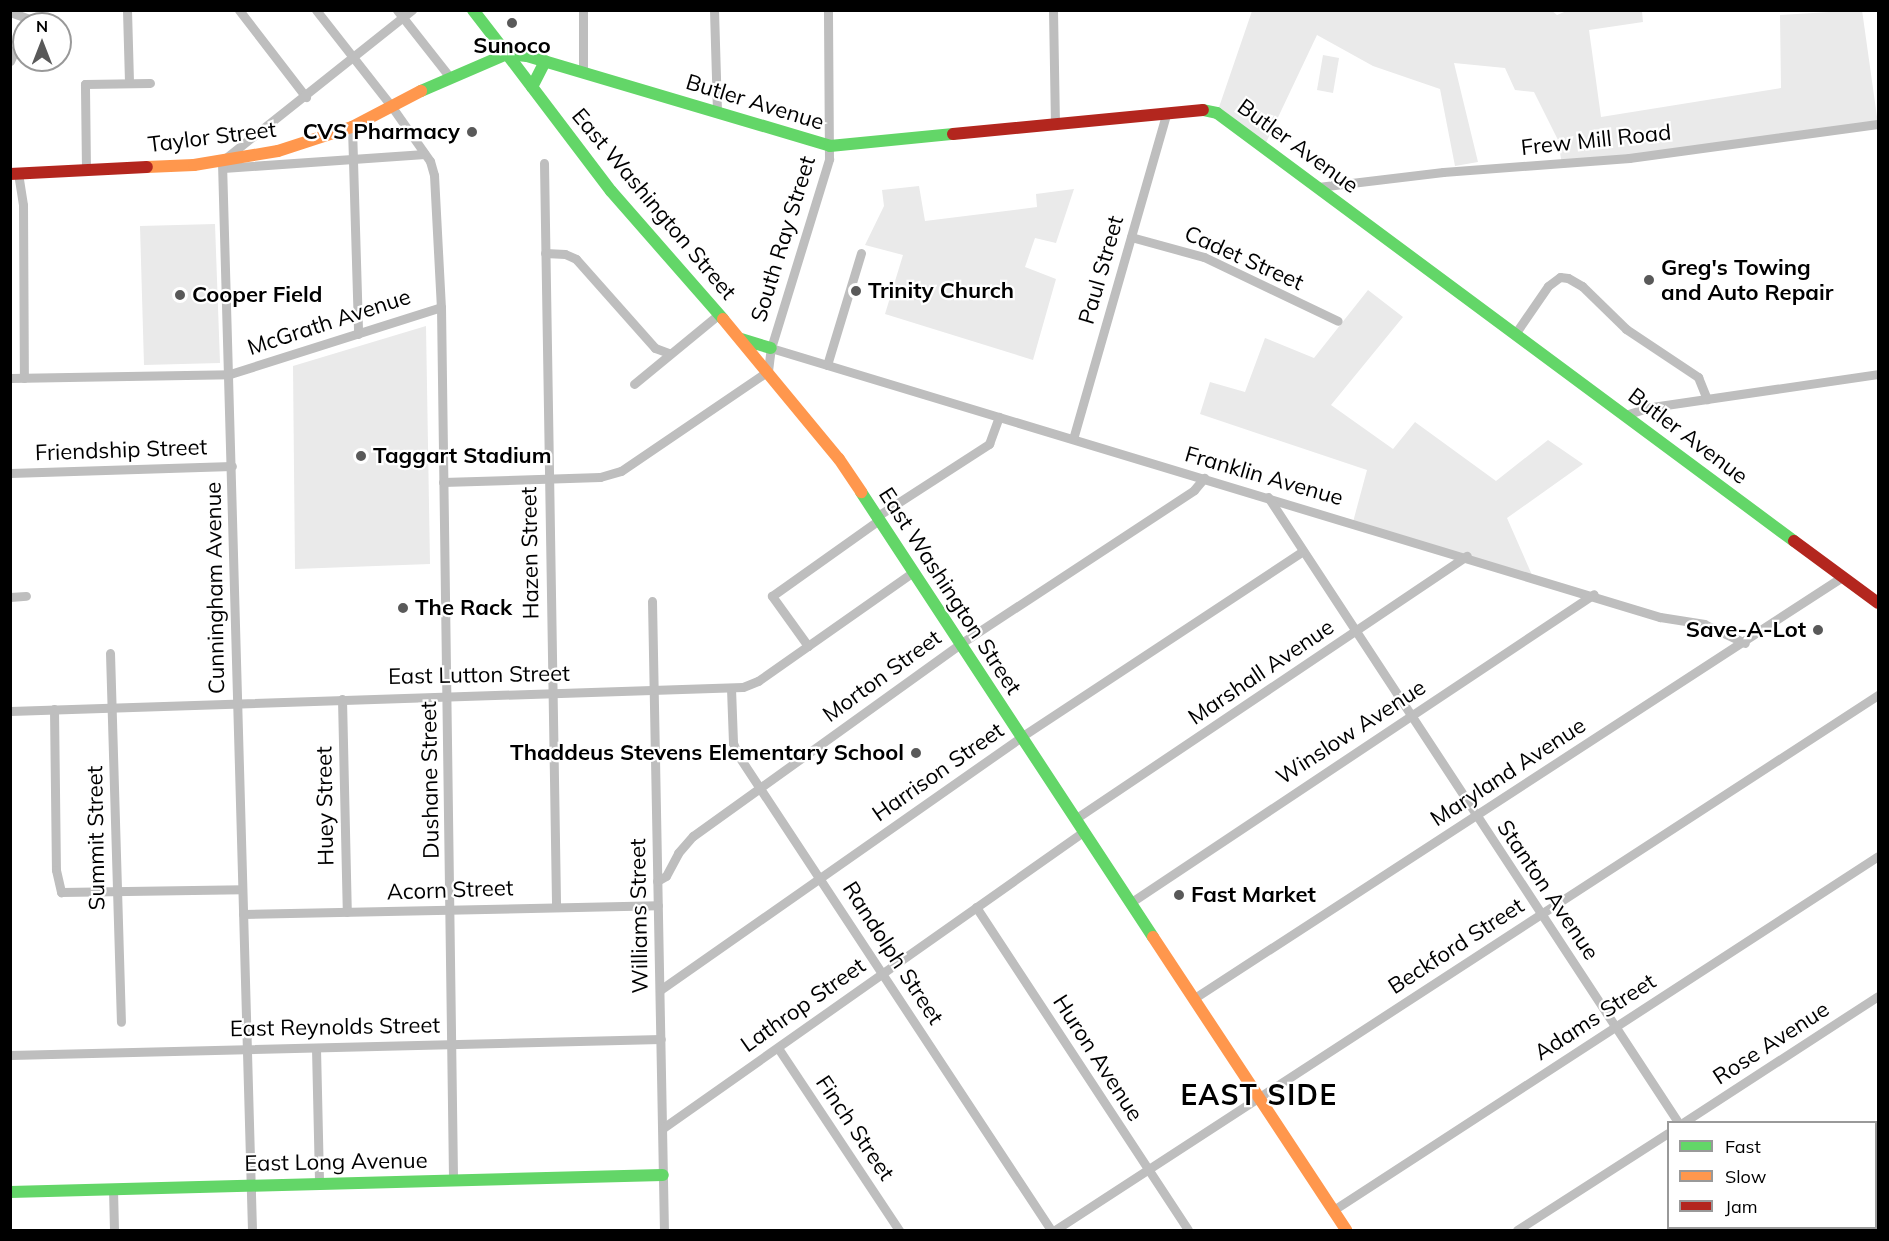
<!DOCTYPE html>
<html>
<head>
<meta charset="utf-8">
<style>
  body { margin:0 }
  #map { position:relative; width:1889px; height:1241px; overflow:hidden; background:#fff; font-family:Mulish,sans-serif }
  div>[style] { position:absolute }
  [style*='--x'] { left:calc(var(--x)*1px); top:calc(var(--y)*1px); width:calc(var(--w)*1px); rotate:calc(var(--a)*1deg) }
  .green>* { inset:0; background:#eaeaea }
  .street>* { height:9px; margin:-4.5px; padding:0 4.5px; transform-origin:4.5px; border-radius:4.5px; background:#bebebe }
  .fast>* { height:12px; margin:-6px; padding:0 6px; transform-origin:6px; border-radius:6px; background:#63d668 }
  .slow>* { height:12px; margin:-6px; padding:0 6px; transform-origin:6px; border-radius:6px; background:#ff974d }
  .jam>* { height:12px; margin:-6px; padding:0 6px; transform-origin:6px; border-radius:6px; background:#b3261e }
  .dots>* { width:16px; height:16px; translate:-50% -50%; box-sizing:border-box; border:3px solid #fff; border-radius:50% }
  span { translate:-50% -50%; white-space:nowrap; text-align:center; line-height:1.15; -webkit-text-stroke:4.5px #fff; paint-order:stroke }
  .poi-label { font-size:22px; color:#000; font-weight:700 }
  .right { translate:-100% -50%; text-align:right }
  .left { translate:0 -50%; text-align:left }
  .street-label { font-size:22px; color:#000 }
  .district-label { font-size:28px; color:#000; font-weight:700; letter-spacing:1.5px }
  .frame { position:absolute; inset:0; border:12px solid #000; pointer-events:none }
  .legend { position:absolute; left:1667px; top:1121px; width:210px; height:108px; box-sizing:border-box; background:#fff; border:2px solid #999; margin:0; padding:8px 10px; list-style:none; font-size:18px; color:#000 }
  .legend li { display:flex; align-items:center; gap:12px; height:30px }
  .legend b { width:30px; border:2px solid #999 }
  .north { position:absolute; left:12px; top:12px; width:60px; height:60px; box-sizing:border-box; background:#fff; border:2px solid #999; border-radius:50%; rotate:0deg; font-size:16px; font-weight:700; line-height:24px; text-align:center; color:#000 }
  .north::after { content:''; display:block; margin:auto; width:21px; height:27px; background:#595959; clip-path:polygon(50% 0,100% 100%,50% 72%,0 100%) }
</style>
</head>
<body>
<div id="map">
  <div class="green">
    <div style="clip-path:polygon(1551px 10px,1557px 15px,1569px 10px,1642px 11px,1643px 22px,1589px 30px,1601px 117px,1781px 88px,1780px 15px,1862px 10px,1878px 124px,1562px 165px,1558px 140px,1534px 92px,1515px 90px,1505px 68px,1454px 63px,1478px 162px,1455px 166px,1440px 89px,1373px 66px,1317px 35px,1264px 147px,1217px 113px,1252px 11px)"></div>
    <div style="clip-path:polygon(1323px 55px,1339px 58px,1333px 93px,1317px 90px)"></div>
    <div style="clip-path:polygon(919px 186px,925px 221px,1037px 207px,1036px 194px,1074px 189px,1056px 243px,1035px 238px,1025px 267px,1056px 279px,1033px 360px,885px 314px,903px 255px,865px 245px,884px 206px,882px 190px)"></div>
    <div style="clip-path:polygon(215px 224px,220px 363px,144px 365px,140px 226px)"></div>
    <div style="clip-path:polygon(1368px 290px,1403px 317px,1331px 405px,1393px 449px,1415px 422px,1496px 481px,1548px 440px,1583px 464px,1507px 518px,1532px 575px,1353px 522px,1367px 470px,1200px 414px,1210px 382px,1245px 392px,1265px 338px,1314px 358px)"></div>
    <div style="clip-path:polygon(426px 326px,430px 564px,295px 569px,293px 366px)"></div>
  </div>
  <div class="street">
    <div style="--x:127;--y:10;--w:73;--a:88.4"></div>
    <div style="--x:239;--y:10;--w:110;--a:52.4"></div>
    <div style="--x:316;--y:10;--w:123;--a:51.9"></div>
    <div style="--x:392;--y:107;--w:66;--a:54.9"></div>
    <div style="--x:430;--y:161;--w:15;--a:74"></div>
    <div style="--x:434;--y:175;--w:132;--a:87"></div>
    <div style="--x:441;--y:307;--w:873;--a:89.21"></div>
    <div style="--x:397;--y:10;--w:84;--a:51.8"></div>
    <div style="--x:583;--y:10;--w:62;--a:90"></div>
    <div style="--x:714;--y:10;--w:102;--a:88.3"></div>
    <div style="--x:1053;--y:10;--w:115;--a:89"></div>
    <div style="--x:10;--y:12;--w:20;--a:20"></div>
    <div style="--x:10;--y:61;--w:33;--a:-65"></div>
    <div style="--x:352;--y:127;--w:207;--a:88.3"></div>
    <div style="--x:544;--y:163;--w:743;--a:89.07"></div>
    <div style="--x:223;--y:168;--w:202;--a:-4"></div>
    <div style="--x:86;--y:170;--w:86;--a:-90.7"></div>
    <div style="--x:85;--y:84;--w:65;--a:-0.9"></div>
    <div style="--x:18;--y:173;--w:32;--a:81"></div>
    <div style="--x:23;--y:205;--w:173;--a:89.7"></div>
    <div style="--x:1318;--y:187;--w:126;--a:-6.8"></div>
    <div style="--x:1443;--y:172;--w:187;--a:-4.3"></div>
    <div style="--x:1629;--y:158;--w:251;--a:-7.8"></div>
    <div style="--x:1131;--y:237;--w:76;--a:15.3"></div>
    <div style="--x:1204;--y:257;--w:148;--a:25.5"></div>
    <div style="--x:545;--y:253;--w:20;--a:3"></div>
    <div style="--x:565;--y:254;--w:12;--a:24"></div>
    <div style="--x:576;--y:259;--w:119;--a:48.4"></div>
    <div style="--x:655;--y:348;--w:15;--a:20"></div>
    <div style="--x:1515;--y:334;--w:58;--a:-55.5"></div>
    <div style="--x:1548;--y:286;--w:15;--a:-37"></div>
    <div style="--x:1560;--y:277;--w:8;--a:7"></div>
    <div style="--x:1568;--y:278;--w:16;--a:30"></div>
    <div style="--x:1582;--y:286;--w:62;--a:44.3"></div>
    <div style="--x:1626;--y:329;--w:87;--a:33.7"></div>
    <div style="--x:1698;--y:377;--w:24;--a:68"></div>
    <div style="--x:771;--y:348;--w:929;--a:16.84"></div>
    <div style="--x:1660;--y:617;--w:45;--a:9"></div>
    <div style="--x:1704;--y:624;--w:45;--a:24.9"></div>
    <div style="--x:827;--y:365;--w:117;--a:-73.1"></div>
    <div style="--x:10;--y:378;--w:220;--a:-1"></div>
    <div style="--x:230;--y:374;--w:221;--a:-17.6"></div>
    <div style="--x:634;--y:384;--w:109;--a:-39.4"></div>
    <div style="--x:1625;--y:415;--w:28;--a:-17"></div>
    <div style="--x:1652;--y:407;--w:228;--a:-8.3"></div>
    <div style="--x:1073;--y:439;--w:340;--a:-74"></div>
    <div style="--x:10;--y:473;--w:222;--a:-1.8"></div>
    <div style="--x:443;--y:482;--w:157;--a:-1.8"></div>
    <div style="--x:600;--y:477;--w:22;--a:-16"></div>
    <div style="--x:621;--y:471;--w:178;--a:-34.2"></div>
    <div style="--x:768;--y:371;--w:23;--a:-83"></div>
    <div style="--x:771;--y:348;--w:198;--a:-72.9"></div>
    <div style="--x:829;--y:159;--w:149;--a:-90.4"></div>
    <div style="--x:1268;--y:497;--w:747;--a:56.74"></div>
    <div style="--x:876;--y:517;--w:135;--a:-32.9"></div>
    <div style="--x:989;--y:444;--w:29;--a:-70"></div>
    <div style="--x:10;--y:597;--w:16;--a:-4"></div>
    <div style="--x:652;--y:601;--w:629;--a:88.91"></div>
    <div style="--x:808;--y:646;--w:62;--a:-125.8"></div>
    <div style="--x:772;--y:596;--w:131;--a:-35.4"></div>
    <div style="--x:110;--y:653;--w:369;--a:88.3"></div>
    <div style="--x:731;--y:688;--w:55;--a:87.9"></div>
    <div style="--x:733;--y:743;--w:13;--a:67"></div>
    <div style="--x:738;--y:755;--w:569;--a:56.62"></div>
    <div style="--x:342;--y:699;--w:213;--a:88.7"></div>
    <div style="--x:54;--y:709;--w:161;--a:89.3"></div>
    <div style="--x:56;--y:870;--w:23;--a:77"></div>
    <div style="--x:61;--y:892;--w:181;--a:-0.9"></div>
    <div style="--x:10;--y:711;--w:733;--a:-1.88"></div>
    <div style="--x:743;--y:687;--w:16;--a:-22"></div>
    <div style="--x:758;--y:681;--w:189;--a:-35.1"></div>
    <div style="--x:1075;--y:819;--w:472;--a:-33.9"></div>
    <div style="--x:657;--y:881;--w:10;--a:-29"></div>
    <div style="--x:666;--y:876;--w:26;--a:-62"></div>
    <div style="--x:678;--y:853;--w:23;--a:-49"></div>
    <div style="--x:693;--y:836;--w:329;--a:-35.7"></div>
    <div style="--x:960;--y:644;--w:280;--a:-33.3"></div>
    <div style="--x:1194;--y:490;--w:16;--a:-50"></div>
    <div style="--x:1130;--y:903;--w:557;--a:-33.66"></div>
    <div style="--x:976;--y:907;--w:386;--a:56.7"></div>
    <div style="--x:243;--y:914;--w:415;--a:-1.2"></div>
    <div style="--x:660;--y:990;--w:441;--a:-35"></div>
    <div style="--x:1021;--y:737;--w:336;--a:-33.4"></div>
    <div style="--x:1193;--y:999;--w:774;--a:-33.03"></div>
    <div style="--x:316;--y:1048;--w:136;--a:88.7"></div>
    <div style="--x:778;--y:1048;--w:219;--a:56.4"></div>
    <div style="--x:10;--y:1055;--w:651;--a:-1.41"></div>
    <div style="--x:1684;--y:1122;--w:231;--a:-33"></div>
    <div style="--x:663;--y:1128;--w:514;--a:-35.17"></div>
    <div style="--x:1876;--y:1131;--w:2;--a:-27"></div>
    <div style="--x:113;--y:1189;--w:41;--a:88.6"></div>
    <div style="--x:1332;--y:1211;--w:651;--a:-33.03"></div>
    <div style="--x:1747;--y:1228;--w:3;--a:45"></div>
    <div style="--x:252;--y:1230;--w:1069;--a:-91.61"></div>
    <div style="--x:222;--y:161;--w:243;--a:-38.5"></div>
    <div style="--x:1055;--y:1230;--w:982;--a:-33.03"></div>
    <div style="--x:1517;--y:1230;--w:179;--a:-32.7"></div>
    <div style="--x:1723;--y:1230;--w:4;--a:-27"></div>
  </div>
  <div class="fast">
    <div style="--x:473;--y:10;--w:56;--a:52.3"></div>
    <div style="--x:507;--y:54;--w:20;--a:6"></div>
    <div style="--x:527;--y:56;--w:316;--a:16.5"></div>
    <div style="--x:830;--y:146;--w:124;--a:-5.6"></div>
    <div style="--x:532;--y:87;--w:29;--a:-63"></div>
    <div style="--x:421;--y:91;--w:94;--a:-23.3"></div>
    <div style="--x:507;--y:54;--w:172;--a:52.8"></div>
    <div style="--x:611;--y:191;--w:170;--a:48.8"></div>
    <div style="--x:1203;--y:110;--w:14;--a:12"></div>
    <div style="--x:1217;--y:113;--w:718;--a:36.57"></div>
    <div style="--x:741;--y:339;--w:31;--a:17"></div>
    <div style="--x:861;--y:492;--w:532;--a:56.73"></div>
    <div style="--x:10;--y:1192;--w:653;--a:-1.49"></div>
  </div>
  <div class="slow">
    <div style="--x:147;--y:167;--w:47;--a:-2.4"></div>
    <div style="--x:194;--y:165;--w:85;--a:-9.5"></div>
    <div style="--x:278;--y:151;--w:78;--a:-18"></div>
    <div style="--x:352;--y:127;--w:78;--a:-27.6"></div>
    <div style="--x:723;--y:319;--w:182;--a:50.4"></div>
    <div style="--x:839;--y:459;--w:40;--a:56"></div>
    <div style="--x:1153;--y:937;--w:351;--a:56.6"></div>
  </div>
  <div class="jam">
    <div style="--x:953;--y:134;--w:251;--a:-5.5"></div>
    <div style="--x:10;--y:174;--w:137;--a:-2.9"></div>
    <div style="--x:1794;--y:541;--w:104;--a:36.4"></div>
  </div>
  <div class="dots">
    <div style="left:512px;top:23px;background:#595959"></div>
    <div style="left:472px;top:132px;background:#595959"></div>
    <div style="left:1649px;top:280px;background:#595959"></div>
    <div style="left:856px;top:291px;background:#595959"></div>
    <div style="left:180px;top:295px;background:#595959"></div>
    <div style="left:361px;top:456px;background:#595959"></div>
    <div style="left:403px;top:608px;background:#595959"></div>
    <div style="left:1818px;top:630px;background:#595959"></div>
    <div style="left:916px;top:753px;background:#595959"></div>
    <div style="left:1179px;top:895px;background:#595959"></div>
  </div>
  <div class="poi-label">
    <span style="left:512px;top:46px">Sunoco</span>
    <span class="right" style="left:460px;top:132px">CVS Pharmacy</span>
    <span class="left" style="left:1661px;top:280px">Greg's Towing<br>and Auto Repair</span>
    <span class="left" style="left:868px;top:291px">Trinity Church</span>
    <span class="left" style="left:192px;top:295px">Cooper Field</span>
    <span class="left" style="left:373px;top:456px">Taggart Stadium</span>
    <span class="left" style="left:415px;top:608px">The Rack</span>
    <span class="right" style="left:1806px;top:630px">Save-A-Lot</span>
    <span class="right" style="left:904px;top:753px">Thaddeus Stevens Elementary School</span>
    <span class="left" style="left:1191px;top:895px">Fast Market</span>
  </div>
  <div class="street-label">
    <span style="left:755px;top:102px;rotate:17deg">Butler Avenue</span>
    <span style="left:212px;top:137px;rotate:-7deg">Taylor Street</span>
    <span style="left:1596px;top:140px;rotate:-6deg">Frew Mill Road</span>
    <span style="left:1298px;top:146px;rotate:36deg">Butler Avenue</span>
    <span style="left:654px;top:204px;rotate:50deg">East Washington Street</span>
    <span style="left:783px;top:239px;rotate:-73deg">South Ray Street</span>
    <span style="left:1244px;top:258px;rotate:24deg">Cadet Street</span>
    <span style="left:1101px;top:270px;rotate:-74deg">Paul Street</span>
    <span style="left:329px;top:322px;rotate:-18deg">McGrath Avenue</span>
    <span style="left:1688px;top:436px;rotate:37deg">Butler Avenue</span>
    <span style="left:121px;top:450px;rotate:-2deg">Friendship Street</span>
    <span style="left:1264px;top:476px;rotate:16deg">Franklin Avenue</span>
    <span style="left:530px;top:553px;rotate:-91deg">Hazen Street</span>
    <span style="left:215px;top:588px;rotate:-91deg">Cunningham Avenue</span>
    <span style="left:950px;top:591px;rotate:57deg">East Washington Street</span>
    <span style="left:1261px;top:672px;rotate:-34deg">Marshall Avenue</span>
    <span style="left:479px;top:675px;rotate:-1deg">East Lutton Street</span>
    <span style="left:882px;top:676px;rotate:-36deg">Morton Street</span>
    <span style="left:1351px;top:732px;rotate:-33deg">Winslow Avenue</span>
    <span style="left:938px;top:772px;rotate:-35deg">Harrison Street</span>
    <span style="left:1508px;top:772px;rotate:-33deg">Maryland Avenue</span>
    <span style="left:430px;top:780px;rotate:-91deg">Dushane Street</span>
    <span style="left:325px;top:806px;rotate:-91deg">Huey Street</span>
    <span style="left:96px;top:838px;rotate:-91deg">Summit Street</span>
    <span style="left:450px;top:890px;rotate:-2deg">Acorn Street</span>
    <span style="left:1548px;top:890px;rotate:56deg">Stanton Avenue</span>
    <span style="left:639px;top:916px;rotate:-91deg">Williams Street</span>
    <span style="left:1456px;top:946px;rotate:-33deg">Beckford Street</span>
    <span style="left:893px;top:953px;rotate:57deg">Randolph Street</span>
    <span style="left:803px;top:1005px;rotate:-35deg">Lathrop Street</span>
    <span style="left:1595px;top:1017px;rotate:-33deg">Adams Street</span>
    <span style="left:335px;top:1027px;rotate:-1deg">East Reynolds Street</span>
    <span style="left:1771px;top:1043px;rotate:-33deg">Rose Avenue</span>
    <span style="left:1098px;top:1058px;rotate:57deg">Huron Avenue</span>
    <span style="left:855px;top:1128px;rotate:56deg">Finch Street</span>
    <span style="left:336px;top:1162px;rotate:-1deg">East Long Avenue</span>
  </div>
  <div class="district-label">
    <span style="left:1259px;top:1095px">EAST SIDE</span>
  </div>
  <div class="frame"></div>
  <ul class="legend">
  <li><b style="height:8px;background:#63d668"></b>Fast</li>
  <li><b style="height:8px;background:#ff974d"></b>Slow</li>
  <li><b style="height:8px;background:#b3261e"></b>Jam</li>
  </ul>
  <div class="north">N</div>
</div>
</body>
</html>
